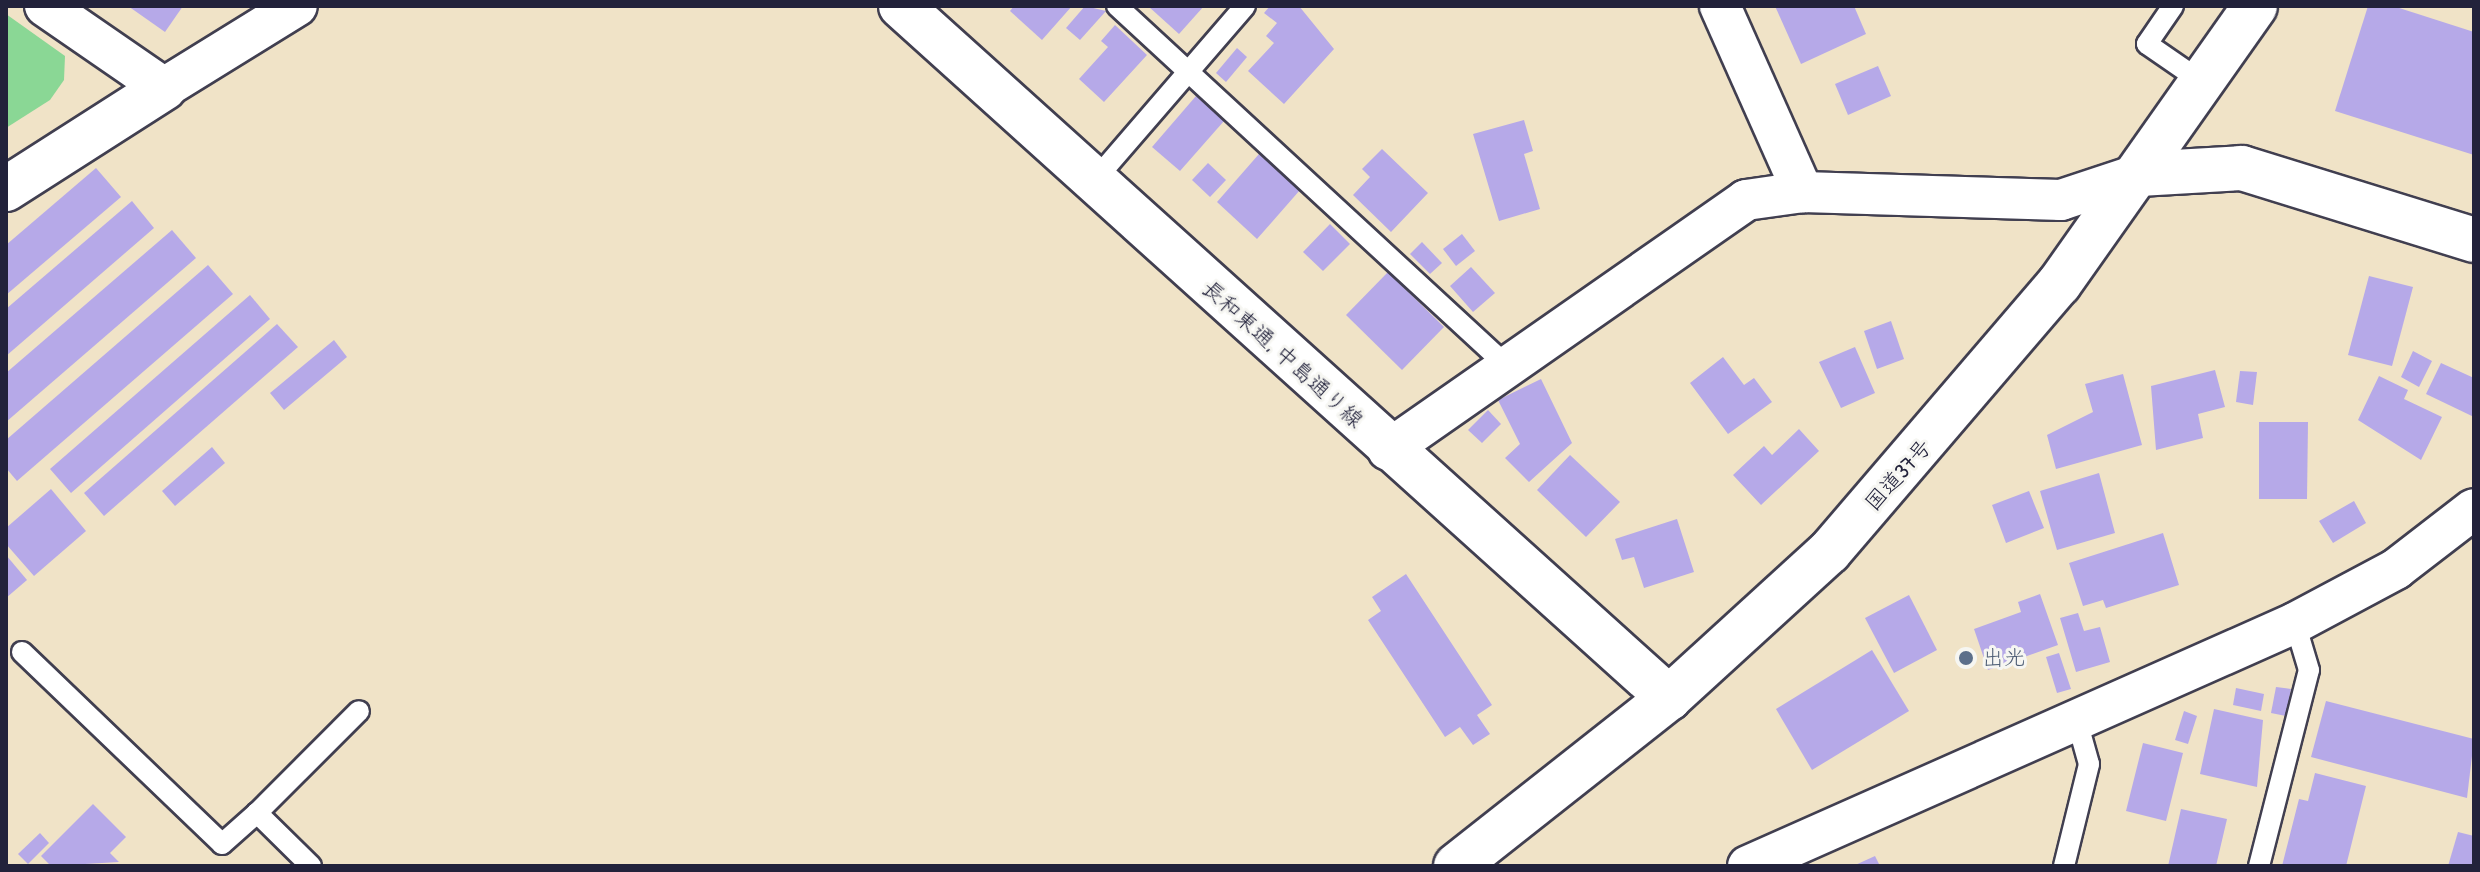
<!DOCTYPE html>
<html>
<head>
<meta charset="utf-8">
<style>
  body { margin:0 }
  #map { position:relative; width:2480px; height:872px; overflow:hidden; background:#f0e3c7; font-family:"Patrick Hand","Klee One",sans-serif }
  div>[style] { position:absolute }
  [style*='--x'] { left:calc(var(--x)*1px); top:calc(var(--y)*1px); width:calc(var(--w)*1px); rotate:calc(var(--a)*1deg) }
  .green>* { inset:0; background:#8ad795 }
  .building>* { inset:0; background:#b6a9e8 }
  .roads { filter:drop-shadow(2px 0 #413f50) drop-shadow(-2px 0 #413f50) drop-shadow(0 2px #413f50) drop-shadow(0 -2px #413f50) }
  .service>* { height:20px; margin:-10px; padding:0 10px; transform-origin:10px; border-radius:10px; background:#fff }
  .minor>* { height:40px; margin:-20px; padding:0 20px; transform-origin:20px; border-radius:20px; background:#fff }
  .tertiary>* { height:44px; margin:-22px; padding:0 22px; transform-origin:22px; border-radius:22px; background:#fff }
  .trunk>* { height:44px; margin:-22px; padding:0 22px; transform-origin:22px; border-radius:22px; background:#fff }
  .dots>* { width:22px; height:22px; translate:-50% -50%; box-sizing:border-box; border:4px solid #f6f6f2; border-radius:50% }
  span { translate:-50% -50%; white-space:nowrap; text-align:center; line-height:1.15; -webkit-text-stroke:6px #f6f6f2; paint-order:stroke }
  .street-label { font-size:22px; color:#22223b }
  .service-label { font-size:22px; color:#4e5e75 }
  .left { translate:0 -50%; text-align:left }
  .frame { position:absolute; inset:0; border:8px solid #22223b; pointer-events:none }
</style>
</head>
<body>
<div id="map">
  <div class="green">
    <div style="clip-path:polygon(6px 14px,65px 56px,64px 80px,50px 100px,6px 128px)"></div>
  </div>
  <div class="building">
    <div style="clip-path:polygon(128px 6px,183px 6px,165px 32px)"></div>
    <div style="clip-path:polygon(1014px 6px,1072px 6px,1042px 40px,1010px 11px)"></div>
    <div style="clip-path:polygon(1085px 6px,1106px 11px,1080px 40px,1066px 28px)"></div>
    <div style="clip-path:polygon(1148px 6px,1204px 6px,1179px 34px)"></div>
    <div style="clip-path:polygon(1270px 6px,1299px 6px,1334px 49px,1284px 104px,1248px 71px,1274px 43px,1266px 36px,1277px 23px,1264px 13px)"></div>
    <div style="clip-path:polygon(1775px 6px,1854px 6px,1866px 34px,1801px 64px)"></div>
    <div style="clip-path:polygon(2368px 6px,2393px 6px,2474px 32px,2474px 155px,2335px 111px)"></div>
    <div style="clip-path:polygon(1115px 25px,1147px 55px,1104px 102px,1079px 79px,1108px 47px,1101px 41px)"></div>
    <div style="clip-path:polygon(1237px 48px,1247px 57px,1226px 82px,1216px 73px)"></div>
    <div style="clip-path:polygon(1878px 66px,1891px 96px,1848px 115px,1835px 84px)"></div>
    <div style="clip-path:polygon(1196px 96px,1224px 121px,1180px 171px,1152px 147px)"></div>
    <div style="clip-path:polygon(1524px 120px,1533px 151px,1524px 154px,1540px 209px,1499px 221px,1473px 134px)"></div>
    <div style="clip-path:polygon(1382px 149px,1428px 193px,1391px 232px,1353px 195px,1370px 177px,1362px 169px)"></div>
    <div style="clip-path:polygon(1259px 154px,1300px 190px,1257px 239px,1217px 202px)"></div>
    <div style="clip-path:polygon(1208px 163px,1226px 180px,1210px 197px,1192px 180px)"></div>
    <div style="clip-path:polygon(96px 168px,121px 197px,6px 295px,6px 245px)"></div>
    <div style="clip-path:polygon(132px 201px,154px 228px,6px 356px,6px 309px)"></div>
    <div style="clip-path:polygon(1330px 224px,1350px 244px,1323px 271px,1303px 252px)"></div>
    <div style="clip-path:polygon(172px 230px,196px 258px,6px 422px,6px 373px)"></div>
    <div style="clip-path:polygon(1462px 234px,1475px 251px,1456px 266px,1443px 249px)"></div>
    <div style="clip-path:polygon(1422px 242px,1442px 263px,1430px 274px,1410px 254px)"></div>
    <div style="clip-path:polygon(208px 265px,233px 294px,17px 481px,6px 468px,6px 440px)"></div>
    <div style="clip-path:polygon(1471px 267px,1495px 293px,1473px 312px,1450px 286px)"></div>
    <div style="clip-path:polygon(1388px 272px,1444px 327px,1402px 370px,1346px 315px)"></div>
    <div style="clip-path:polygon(2369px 276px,2413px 287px,2392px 366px,2348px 355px)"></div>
    <div style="clip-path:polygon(250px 295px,270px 319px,71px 493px,50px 469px)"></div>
    <div style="clip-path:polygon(1891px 321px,1904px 359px,1877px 369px,1864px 331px)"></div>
    <div style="clip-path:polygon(277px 324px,298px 347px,104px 516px,84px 493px)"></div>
    <div style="clip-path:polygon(334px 340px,347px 357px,284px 410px,270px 393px)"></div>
    <div style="clip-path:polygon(1855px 347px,1875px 393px,1841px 408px,1819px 362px)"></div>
    <div style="clip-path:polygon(2413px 351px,2432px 361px,2419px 387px,2401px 377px)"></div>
    <div style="clip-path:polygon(1723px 357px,1744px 385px,1754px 378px,1772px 402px,1728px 434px,1690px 383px)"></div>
    <div style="clip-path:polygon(2441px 363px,2474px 378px,2474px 417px,2426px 394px)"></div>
    <div style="clip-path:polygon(2215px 370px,2225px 407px,2198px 414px,2203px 438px,2156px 450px,2151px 386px)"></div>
    <div style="clip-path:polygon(2240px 371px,2257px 372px,2253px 405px,2236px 402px)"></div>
    <div style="clip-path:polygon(2123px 374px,2142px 445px,2056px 469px,2047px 435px,2093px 412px,2085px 384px)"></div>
    <div style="clip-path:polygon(2379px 376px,2408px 390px,2404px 399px,2442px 417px,2421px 460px,2358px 420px)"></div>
    <div style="clip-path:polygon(1541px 379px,1572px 443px,1529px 482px,1505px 458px,1520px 444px,1498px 400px)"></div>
    <div style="clip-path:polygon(1488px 410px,1501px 424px,1482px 443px,1468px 430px)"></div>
    <div style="clip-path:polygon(2259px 422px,2308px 422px,2307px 499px,2259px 499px)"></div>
    <div style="clip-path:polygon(1799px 429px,1819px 451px,1761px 505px,1733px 475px,1764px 446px,1772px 455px)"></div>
    <div style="clip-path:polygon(212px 447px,225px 463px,175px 506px,162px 491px)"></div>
    <div style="clip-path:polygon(1570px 455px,1620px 502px,1586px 537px,1537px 490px)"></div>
    <div style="clip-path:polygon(2099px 473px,2115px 533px,2057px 550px,2040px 491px)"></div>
    <div style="clip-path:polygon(51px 489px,86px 531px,34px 576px,6px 544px,6px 528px)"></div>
    <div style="clip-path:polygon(2029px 491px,2044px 528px,2006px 543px,1992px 505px)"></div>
    <div style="clip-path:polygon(2354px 501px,2366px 523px,2333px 543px,2319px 521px)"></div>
    <div style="clip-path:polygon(1677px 519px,1694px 572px,1644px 588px,1634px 557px,1622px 560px,1615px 539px)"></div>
    <div style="clip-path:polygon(2163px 533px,2179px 585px,2106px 608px,2103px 600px,2083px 606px,2069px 563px)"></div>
    <div style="clip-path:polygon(6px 555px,27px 580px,6px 598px)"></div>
    <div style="clip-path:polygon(1406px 574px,1492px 705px,1477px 715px,1490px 734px,1473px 745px,1460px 727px,1445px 737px,1368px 620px,1381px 611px,1372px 597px)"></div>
    <div style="clip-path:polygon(2040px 594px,2058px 645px,1988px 670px,1974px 629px,2021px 612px,2018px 602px)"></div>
    <div style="clip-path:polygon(1909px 595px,1937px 650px,1894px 673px,1865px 618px)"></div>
    <div style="clip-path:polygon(2078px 613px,2084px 631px,2100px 627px,2110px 662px,2076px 672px,2060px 618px)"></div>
    <div style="clip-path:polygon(1872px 650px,1909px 711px,1812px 770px,1776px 709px)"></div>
    <div style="clip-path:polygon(2059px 653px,2071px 689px,2057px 693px,2046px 657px)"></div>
    <div style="clip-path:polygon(2276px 687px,2291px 689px,2286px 716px,2271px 713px)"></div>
    <div style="clip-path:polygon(2236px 688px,2264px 694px,2261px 711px,2233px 705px)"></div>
    <div style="clip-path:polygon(2326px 701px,2474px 739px,2467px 798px,2311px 757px)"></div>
    <div style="clip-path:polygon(2214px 709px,2263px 720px,2257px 787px,2200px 774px)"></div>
    <div style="clip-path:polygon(2184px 711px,2197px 716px,2188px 744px,2175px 740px)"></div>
    <div style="clip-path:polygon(2143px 743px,2183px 753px,2166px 821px,2126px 811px)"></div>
    <div style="clip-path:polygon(2315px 773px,2366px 786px,2346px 866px,2282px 866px,2299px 799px,2308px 801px)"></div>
    <div style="clip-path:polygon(93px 804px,126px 837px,110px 853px,119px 862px,51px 866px,41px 856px)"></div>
    <div style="clip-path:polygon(2181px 809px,2227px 819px,2216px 866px,2168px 866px)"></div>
    <div style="clip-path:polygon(2458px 832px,2474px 836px,2474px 866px,2448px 866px)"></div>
    <div style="clip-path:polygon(40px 833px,49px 843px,28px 864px,18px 854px)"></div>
    <div style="clip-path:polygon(1875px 856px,1880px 866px,1853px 866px)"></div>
  </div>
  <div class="roads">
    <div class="service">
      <div style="--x:1117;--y:6;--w:528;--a:42.7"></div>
      <div style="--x:2173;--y:6;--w:46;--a:124.4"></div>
      <div style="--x:2147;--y:44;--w:67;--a:34.6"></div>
      <div style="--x:1094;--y:181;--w:231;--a:-49.2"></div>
      <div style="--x:22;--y:652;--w:277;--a:43.8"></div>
      <div style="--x:222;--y:844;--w:47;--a:-41.5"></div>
      <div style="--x:311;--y:866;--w:76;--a:-135.5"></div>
      <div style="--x:257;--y:813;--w:144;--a:-45"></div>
      <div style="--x:2064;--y:866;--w:105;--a:-76.2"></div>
      <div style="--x:2089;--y:764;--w:45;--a:-105.6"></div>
      <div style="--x:2259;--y:866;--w:202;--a:-75.7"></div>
      <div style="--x:2309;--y:670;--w:49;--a:-106.6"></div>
    </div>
    <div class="minor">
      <div style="--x:45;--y:6;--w:145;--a:34.6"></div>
      <div style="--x:164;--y:88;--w:156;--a:-31.7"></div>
      <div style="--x:1720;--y:6;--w:204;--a:66"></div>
      <div style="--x:1388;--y:450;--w:437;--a:-34.9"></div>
      <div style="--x:1746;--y:200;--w:58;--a:-8"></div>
      <div style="--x:1803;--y:192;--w:258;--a:1.8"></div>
      <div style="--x:2061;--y:200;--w:82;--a:-18.4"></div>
      <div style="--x:1748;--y:866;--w:599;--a:-23.95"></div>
      <div style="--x:2295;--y:623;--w:115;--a:-28.1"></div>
      <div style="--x:2396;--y:569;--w:98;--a:-37.6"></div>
    </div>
    <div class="tertiary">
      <div style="--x:901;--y:6;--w:1034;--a:42.02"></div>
      <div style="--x:2139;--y:174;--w:103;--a:-3.3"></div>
      <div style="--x:2242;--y:168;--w:243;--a:17.2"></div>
      <div style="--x:6;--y:189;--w:188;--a:-32.6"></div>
    </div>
    <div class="trunk">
      <div style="--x:1456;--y:866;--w:271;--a:-38.3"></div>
      <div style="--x:1669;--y:698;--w:217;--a:-42.4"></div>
      <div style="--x:1829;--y:552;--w:353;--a:-49.4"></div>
      <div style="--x:2059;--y:284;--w:340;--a:-54.8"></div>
    </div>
  </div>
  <div class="dots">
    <div style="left:1966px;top:658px;background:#5c6f8a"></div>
  </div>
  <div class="street-label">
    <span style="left:1283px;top:354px;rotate:42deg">長和東通, 中島通り線</span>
    <span style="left:1898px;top:475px;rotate:-48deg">国道37号</span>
  </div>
  <div class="service-label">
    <span class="left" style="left:1982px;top:658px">出光</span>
  </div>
  <div class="frame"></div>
</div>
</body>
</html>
